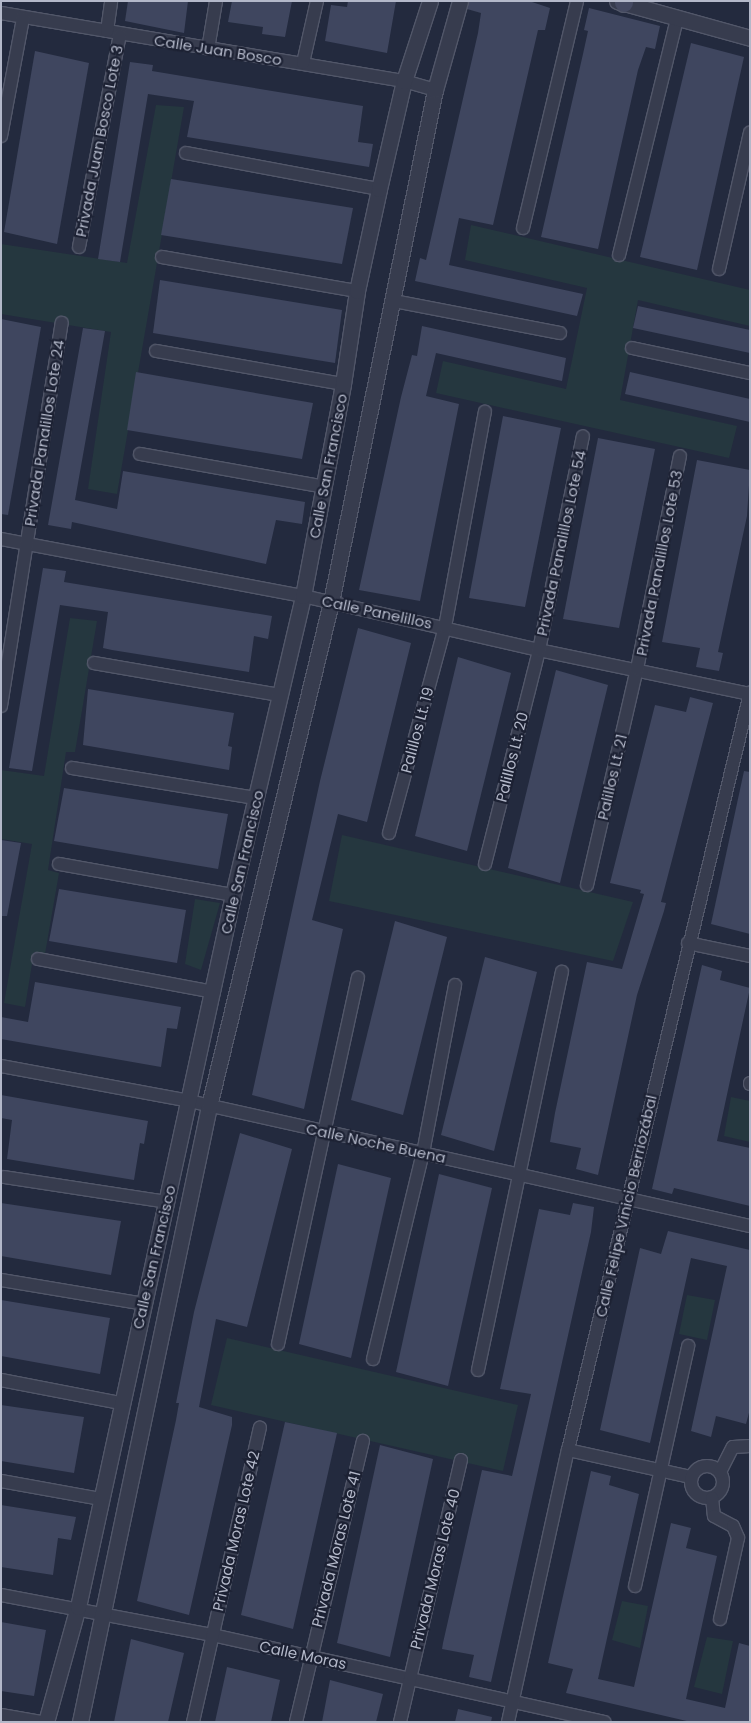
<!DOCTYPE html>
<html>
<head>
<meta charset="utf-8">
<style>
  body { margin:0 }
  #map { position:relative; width:751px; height:1723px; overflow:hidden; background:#232a3e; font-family:Poppins,sans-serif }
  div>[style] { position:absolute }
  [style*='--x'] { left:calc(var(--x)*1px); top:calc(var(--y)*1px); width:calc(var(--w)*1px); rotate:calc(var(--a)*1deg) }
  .green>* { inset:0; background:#25373f }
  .building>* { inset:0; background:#3f465f }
  .roads { filter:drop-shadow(1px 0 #525769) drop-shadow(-1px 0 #525769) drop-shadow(0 1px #525769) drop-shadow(0 -1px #525769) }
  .minor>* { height:12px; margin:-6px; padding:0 6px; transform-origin:6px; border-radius:6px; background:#373c4e }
  .minor>.ring { margin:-6px; padding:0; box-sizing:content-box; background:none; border:12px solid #373c4e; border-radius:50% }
  .tertiary>* { height:15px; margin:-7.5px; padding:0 7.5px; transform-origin:7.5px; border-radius:7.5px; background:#373c4e }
  .secondary>* { height:18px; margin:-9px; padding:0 9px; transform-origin:9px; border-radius:9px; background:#454a62 }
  span { translate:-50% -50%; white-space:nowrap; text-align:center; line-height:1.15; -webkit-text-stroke:4.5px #1c2133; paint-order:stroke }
  .street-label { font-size:15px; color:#b3b8c9 }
  .frame { position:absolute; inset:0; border:2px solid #b3b8c9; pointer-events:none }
</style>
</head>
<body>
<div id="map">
  <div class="green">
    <div style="clip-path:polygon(156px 105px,184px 107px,117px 494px,88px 489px,111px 332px,1px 314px,1px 244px,127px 263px)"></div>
    <div style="clip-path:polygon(471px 225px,750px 290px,750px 326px,638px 300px,620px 400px,737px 426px,729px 458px,436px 393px,443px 361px,566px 389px,587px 288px,465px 260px)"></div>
    <div style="clip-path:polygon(70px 618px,97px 621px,75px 752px,66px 752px,48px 870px,59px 873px,45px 954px,34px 952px,25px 1007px,4px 1003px,32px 844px,1px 839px,1px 770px,44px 776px)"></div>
    <div style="clip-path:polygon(342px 835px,633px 902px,613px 961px,329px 901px)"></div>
    <div style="clip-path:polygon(195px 899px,220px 903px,201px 970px,185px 964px)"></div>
    <div style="clip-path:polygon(731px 1097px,750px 1101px,750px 1142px,724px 1136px)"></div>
    <div style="clip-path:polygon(687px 1295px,715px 1300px,707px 1340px,679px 1334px)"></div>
    <div style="clip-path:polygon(227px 1338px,518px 1405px,503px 1471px,211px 1405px)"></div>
    <div style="clip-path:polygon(622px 1601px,648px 1606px,640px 1648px,612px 1640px)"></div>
    <div style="clip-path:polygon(707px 1637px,733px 1641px,722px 1694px,694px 1687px)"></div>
  </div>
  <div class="building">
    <div style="clip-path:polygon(128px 1px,188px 1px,184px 33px,125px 21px)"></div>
    <div style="clip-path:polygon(232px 1px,292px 1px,285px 37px,262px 34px,263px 27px,228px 22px)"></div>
    <div style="clip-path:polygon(348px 1px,396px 1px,387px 53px,325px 41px,331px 5px,347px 7px)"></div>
    <div style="clip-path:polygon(469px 1px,529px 1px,550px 8px,545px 30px,538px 30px,493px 225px,459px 218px,449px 265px,583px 294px,577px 316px,415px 281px,420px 258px,426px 260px,478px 33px,481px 13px,467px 9px)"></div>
    <div style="clip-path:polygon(589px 8px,660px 26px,655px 49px,646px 47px,638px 70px,598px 249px,541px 237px,583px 54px,588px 31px,584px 30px)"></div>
    <div style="clip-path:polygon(691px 43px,744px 57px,697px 270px,640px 257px)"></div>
    <div style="clip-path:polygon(35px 51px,89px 63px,57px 244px,4px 232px)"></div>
    <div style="clip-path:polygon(130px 62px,153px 65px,152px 71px,363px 106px,358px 142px,373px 144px,369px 167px,187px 137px,194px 101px,148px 94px,120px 262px,98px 259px)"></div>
    <div style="clip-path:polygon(171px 179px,353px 208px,342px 264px,161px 235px)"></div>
    <div style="clip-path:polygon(160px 280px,342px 310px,335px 363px,153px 333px)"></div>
    <div style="clip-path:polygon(638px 306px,750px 330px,750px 353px,633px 328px)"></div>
    <div style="clip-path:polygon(1px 319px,41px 327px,8px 515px,1px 514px)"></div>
    <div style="clip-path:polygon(422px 326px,566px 358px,562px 381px,436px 353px,426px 396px,459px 404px,420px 601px,359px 590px,401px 397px,412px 355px,417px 356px)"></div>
    <div style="clip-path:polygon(83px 328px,105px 331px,75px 500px,117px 509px,123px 471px,305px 502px,302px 524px,276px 520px,266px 564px,72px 522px,71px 529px,48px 525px)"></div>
    <div style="clip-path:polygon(136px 372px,313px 403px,302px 459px,127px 430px)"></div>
    <div style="clip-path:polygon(630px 372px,750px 399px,750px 422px,625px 394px)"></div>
    <div style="clip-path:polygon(503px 416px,561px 428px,525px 607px,469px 598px)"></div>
    <div style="clip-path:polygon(598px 438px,655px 449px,619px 628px,563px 619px)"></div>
    <div style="clip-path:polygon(697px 460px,750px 470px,747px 516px,718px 652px,723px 653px,719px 671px,696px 667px,700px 648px,662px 642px)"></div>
    <div style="clip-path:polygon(43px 568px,66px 571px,64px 582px,272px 616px,268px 639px,254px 636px,249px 672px,112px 650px,103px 648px,108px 612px,60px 605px,32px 771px,9px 768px)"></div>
    <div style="clip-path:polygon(358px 628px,411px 643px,367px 822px,338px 814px,312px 920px,343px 929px,304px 1109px,252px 1095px,320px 781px)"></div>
    <div style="clip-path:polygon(458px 657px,511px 673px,467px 851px,415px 836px)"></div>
    <div style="clip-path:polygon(556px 670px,608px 685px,560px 883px,508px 868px)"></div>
    <div style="clip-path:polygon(88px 689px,234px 713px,228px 746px,232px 747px,229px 770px,83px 745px)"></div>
    <div style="clip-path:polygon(690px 697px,713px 703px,661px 902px,666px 903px,664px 911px,637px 995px,598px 1175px,576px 1169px,581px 1148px,550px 1142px,555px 1113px,587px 962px,622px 969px,644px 894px,640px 893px,641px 890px,610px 883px,655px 705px,686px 712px)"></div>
    <div style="clip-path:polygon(744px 771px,750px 772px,750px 934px,711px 924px)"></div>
    <div style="clip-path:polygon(64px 788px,228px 814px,218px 869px,54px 841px)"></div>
    <div style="clip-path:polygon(1px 840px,21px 843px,7px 916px,1px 916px)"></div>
    <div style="clip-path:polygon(59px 889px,186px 910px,177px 963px,49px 941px)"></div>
    <div style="clip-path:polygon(395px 921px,447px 937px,403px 1115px,351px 1100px)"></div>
    <div style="clip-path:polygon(485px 957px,537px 972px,494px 1151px,441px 1135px)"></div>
    <div style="clip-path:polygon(702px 965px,722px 971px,720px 980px,750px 988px,717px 1141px,750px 1148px,750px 1206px,674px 1188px,672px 1194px,652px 1189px)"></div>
    <div style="clip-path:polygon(35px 982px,181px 1007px,177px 1029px,167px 1028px,161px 1067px,1px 1039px,1px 1017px,28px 1022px)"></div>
    <div style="clip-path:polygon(1px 1095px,148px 1121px,144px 1144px,140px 1143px,134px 1180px,7px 1159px,12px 1120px,1px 1118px)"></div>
    <div style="clip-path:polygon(240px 1133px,292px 1149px,247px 1327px,216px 1319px,199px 1407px,232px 1417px,232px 1425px,189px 1615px,137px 1601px,176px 1420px,179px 1403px,176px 1403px,194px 1312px)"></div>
    <div style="clip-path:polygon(338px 1164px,391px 1178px,351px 1358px,299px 1344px)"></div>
    <div style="clip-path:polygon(439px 1174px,492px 1188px,448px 1386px,396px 1372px)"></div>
    <div style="clip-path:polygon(1px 1203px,121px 1221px,111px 1275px,1px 1256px)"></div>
    <div style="clip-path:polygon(573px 1203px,594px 1207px,591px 1232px,491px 1682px,469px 1677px,474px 1655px,442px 1649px,443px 1643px,482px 1470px,512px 1476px,526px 1416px,531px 1394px,500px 1389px,539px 1209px,570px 1215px)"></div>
    <div style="clip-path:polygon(668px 1231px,750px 1250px,750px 1409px,746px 1424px,716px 1416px,711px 1437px,691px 1431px,727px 1266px,691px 1258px,650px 1443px,600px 1430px,640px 1248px,661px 1254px)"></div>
    <div style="clip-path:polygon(1px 1300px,110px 1318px,100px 1374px,1px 1356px)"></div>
    <div style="clip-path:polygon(1px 1405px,84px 1417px,74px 1473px,1px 1461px)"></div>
    <div style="clip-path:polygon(285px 1422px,337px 1433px,293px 1629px,241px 1615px)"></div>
    <div style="clip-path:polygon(380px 1445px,433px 1459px,390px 1657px,337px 1643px)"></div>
    <div style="clip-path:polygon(591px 1471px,611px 1476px,609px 1485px,639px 1494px,598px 1679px,634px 1687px,671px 1523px,691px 1528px,686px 1548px,717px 1556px,686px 1699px,725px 1708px,739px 1643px,750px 1646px,750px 1722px,691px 1722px,566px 1693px,573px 1669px,548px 1663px)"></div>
    <div style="clip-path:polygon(1px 1505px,76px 1517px,71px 1540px,58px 1538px,53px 1575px,1px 1567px)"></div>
    <div style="clip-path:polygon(1px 1622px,46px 1630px,34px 1696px,1px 1691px)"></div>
    <div style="clip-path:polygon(131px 1639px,184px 1653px,168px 1722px,114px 1722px)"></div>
    <div style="clip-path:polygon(227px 1667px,280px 1680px,271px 1722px,215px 1722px)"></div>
    <div style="clip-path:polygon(330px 1680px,383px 1694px,376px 1722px,322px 1722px)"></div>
    <div style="clip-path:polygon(458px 1709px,492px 1717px,491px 1722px,455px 1722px)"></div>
  </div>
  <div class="roads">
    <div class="minor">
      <div style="--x:1;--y:13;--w:409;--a:9.6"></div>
      <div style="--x:404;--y:81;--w:32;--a:16"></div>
      <div style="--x:107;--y:31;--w:30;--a:-82"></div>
      <div style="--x:208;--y:49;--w:49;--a:-80.5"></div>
      <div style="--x:303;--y:63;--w:64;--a:-77.3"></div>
      <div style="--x:1;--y:136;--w:120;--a:-79.4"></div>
      <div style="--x:186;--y:153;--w:196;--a:10.6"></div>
      <div style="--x:523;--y:228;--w:233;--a:-76.6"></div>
      <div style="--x:79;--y:247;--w:216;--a:-79.1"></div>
      <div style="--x:619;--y:255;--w:244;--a:-76.2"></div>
      <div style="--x:162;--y:257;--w:198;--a:9.9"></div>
      <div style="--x:719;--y:269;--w:140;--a:-77.2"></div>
      <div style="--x:394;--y:301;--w:169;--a:10.9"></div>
      <div style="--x:632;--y:348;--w:121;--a:12"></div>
      <div style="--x:156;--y:351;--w:190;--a:10"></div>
      <div style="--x:140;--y:454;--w:188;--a:10.1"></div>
      <div style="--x:1;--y:539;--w:307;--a:10.7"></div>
      <div style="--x:303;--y:596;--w:242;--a:12.9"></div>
      <div style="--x:539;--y:650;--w:216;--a:11.8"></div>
      <div style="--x:94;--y:663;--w:188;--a:9.8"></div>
      <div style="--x:1;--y:706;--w:388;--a:-81"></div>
      <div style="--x:72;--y:768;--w:186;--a:9.3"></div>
      <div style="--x:389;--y:833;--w:213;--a:-74.8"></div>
      <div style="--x:445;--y:627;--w:219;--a:-79.5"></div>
      <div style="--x:59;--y:864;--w:177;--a:10.1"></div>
      <div style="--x:485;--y:864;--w:221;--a:-75.8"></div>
      <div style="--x:539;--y:650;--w:218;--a:-78.4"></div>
      <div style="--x:587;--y:885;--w:222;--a:-77"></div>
      <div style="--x:637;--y:669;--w:217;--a:-78.6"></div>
      <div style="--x:688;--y:943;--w:63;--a:11.8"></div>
      <div style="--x:38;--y:959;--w:179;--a:10.6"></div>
      <div style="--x:1;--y:1066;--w:191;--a:10.5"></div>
      <div style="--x:189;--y:1101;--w:575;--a:12.56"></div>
      <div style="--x:750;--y:1084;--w:1;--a:-90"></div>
      <div style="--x:4;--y:1177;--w:165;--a:8.7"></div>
      <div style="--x:1;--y:1280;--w:145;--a:9.5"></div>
      <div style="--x:278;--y:1344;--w:375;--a:-77.7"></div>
      <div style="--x:373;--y:1359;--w:212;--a:-76.4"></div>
      <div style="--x:423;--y:1153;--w:171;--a:-79.2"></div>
      <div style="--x:478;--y:1370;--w:407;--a:-78.1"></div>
      <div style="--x:1;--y:1380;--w:122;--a:10.9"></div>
      <div style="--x:568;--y:1450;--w:126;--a:12.4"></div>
      <div class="ring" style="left:691px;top:1466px;width:20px;height:20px"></div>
      <div style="--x:720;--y:1472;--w:28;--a:-63"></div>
      <div style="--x:733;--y:1447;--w:17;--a:-3"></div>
      <div style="--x:1;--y:1481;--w:102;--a:10.2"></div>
      <div style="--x:712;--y:1498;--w:18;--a:84"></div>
      <div style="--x:714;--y:1516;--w:21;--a:28"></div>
      <div style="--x:733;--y:1526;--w:13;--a:67"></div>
      <div style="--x:738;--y:1538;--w:83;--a:102.5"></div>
      <div style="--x:635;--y:1586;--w:246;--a:-77.5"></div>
      <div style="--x:1;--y:1595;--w:215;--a:10.7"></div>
      <div style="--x:212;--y:1635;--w:402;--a:12.5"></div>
      <div style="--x:1;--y:1715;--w:42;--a:9.7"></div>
      <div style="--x:193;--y:1722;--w:302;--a:-77.2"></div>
      <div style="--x:296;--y:1722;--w:289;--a:-76.6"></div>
      <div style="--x:400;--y:1722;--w:269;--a:-76.9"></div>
      <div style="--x:508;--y:1722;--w:279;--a:-77.6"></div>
      <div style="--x:568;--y:1450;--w:779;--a:-76.48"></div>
    </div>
    <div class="tertiary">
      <div style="--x:617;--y:1;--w:138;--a:15.5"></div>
      <div style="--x:46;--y:1722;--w:119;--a:-74.5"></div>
      <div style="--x:78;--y:1607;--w:729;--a:-77.72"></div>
      <div style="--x:233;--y:895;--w:307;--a:-76.8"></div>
      <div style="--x:303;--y:596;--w:216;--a:-79.3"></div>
      <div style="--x:343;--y:384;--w:94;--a:-81.4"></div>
      <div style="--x:357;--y:291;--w:104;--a:-77.8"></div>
      <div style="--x:379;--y:189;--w:111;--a:-77"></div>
      <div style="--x:404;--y:81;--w:84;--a:-72"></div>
      <div style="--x:80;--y:1722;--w:629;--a:-78.17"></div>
      <div style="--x:209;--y:1106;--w:519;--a:-76.39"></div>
      <div style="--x:331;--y:602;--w:522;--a:-78.52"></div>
      <div style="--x:435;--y:90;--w:92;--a:-74.3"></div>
    </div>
    <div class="secondary">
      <div style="--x:624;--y:3;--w:2;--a:-90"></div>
    </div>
  </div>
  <div class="street-label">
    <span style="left:218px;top:50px;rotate:9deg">Calle Juan Bosco</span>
    <span style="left:99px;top:141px;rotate:-79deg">Privada Juan Bosco Lote 3</span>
    <span style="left:44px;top:433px;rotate:-81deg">Privada Panalillos Lote 24</span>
    <span style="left:328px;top:466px;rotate:-79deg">Calle San Francisco</span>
    <span style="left:561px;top:543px;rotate:-78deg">Privada Panalillos Lote 54</span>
    <span style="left:659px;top:563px;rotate:-79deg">Privada Panalillos Lote 53</span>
    <span style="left:377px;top:612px;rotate:12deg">Calle Panelillos</span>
    <span style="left:417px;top:730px;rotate:-75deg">Palillos Lt. 19</span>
    <span style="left:512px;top:757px;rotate:-76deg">Palillos Lt. 20</span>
    <span style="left:612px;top:777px;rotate:-77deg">Palillos Lt. 21</span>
    <span style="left:242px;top:862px;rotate:-77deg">Calle San Francisco</span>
    <span style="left:376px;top:1143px;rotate:12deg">Calle Noche Buena</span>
    <span style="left:626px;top:1206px;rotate:-77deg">Calle Felipe Vinicio Berriozábal</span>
    <span style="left:154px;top:1257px;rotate:-77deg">Calle San Francisco</span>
    <span style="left:236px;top:1531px;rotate:-77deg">Privada Moras Lote 42</span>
    <span style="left:336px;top:1549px;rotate:-76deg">Privada Moras Lote 41</span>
    <span style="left:435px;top:1569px;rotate:-76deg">Privada Moras Lote 40</span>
    <span style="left:303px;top:1655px;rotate:12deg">Calle Moras</span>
  </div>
  <div class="frame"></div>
</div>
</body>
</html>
